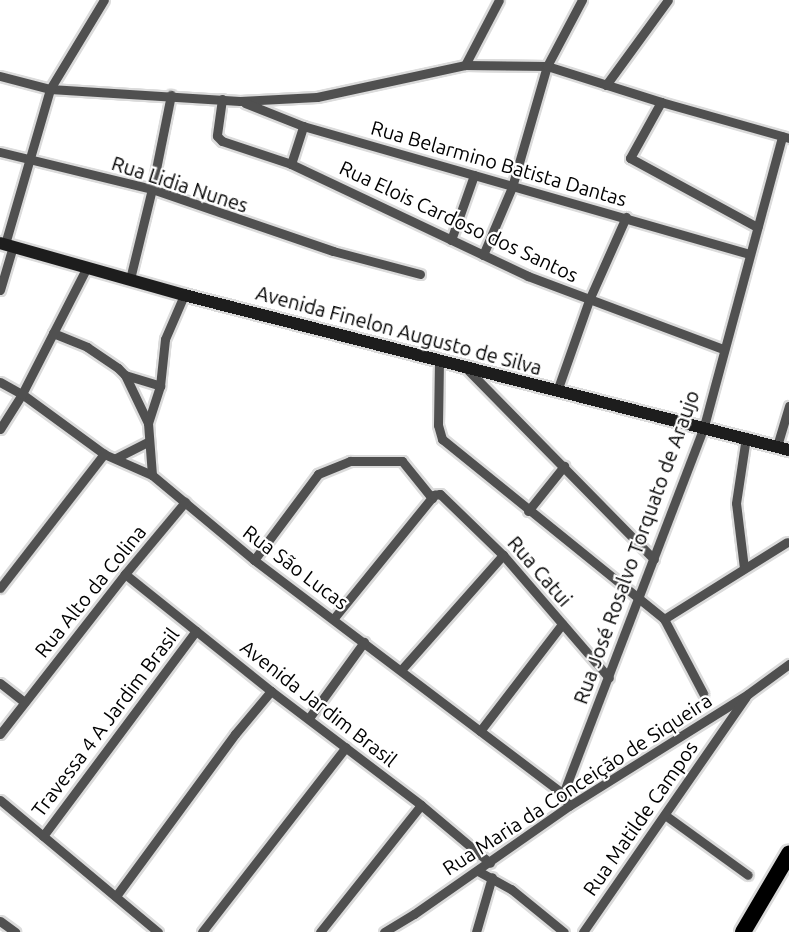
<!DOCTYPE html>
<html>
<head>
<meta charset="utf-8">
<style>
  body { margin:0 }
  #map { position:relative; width:789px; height:932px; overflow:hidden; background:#fff; font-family:Ubuntu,sans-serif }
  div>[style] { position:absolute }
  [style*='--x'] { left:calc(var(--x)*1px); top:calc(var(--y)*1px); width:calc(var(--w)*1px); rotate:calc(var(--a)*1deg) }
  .roads { filter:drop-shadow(2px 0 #dbdbdb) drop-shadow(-2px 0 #dbdbdb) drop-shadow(0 2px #dbdbdb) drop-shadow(0 -2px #dbdbdb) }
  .street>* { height:9px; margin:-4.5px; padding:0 4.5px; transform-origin:4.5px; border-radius:4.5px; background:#505050 }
  .secondary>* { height:12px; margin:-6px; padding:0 6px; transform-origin:6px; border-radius:6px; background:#1d1d1d }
  .highway>* { height:16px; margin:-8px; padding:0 8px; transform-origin:8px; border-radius:8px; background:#000 }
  span { translate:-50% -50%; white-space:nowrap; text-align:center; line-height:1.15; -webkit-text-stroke:4.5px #fff; paint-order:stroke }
  .street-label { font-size:20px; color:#000 }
</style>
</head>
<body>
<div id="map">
  <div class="roads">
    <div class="street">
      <div style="--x:465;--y:65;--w:73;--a:-62.4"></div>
      <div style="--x:0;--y:76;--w:52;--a:14.6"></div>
      <div style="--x:50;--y:89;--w:190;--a:3.6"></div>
      <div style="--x:240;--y:101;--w:77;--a:-3"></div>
      <div style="--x:317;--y:97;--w:151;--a:-12.2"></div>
      <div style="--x:465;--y:65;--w:82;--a:0.7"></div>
      <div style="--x:547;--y:66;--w:120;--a:17.5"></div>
      <div style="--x:661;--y:102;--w:133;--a:15.7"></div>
      <div style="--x:606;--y:85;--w:105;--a:-53.9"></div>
      <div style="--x:222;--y:99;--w:37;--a:98"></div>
      <div style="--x:217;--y:136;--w:7;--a:45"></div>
      <div style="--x:222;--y:141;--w:73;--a:18.4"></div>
      <div style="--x:291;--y:164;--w:262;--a:25.3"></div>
      <div style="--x:528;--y:276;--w:208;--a:20.5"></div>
      <div style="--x:661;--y:102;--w:64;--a:119"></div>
      <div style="--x:630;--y:158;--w:145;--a:28.5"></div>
      <div style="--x:245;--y:103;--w:62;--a:21.6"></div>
      <div style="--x:303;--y:126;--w:464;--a:16"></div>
      <div style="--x:0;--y:152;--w:156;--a:13.7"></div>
      <div style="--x:152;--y:189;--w:191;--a:18.9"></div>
      <div style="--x:333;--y:251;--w:90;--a:14.8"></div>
      <div style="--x:291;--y:164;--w:40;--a:-72"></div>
      <div style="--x:451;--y:240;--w:69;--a:-70.5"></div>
      <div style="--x:5;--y:244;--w:161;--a:-73.8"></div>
      <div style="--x:50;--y:89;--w:104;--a:-58.8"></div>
      <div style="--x:483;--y:255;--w:74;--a:-66.9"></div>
      <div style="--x:512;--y:187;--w:126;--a:-73.9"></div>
      <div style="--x:547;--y:66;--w:75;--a:-62.1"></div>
      <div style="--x:130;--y:279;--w:93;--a:-76.3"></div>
      <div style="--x:152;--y:189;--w:96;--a:-78.6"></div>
      <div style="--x:0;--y:290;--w:46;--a:-73.5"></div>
      <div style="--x:53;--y:333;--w:37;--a:22"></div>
      <div style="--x:87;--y:347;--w:37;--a:34"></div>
      <div style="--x:118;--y:368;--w:10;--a:45"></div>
      <div style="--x:125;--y:375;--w:53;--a:64.4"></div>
      <div style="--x:439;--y:361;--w:64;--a:90.9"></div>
      <div style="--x:438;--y:425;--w:15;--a:74"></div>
      <div style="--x:442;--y:439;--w:286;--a:39"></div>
      <div style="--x:664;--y:619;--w:84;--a:62.2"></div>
      <div style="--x:466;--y:368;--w:268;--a:45.5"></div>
      <div style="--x:125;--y:375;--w:37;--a:17"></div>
      <div style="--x:0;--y:382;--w:25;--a:29"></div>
      <div style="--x:22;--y:394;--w:102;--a:36.2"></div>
      <div style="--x:104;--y:454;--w:52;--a:23.6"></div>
      <div style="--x:152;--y:475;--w:133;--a:39.8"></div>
      <div style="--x:254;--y:560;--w:388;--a:37.1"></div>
      <div style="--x:563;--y:794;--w:13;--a:63"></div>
      <div style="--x:557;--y:391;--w:96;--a:-70.6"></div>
      <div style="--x:589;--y:300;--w:91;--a:-66"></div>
      <div style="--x:0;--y:429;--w:41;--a:-57.8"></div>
      <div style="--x:22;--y:394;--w:140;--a:-62.9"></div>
      <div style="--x:777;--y:446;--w:42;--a:-73.3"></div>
      <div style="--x:116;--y:458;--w:37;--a:-27"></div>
      <div style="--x:152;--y:475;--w:52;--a:-94.4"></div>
      <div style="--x:148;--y:423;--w:39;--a:-72"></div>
      <div style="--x:160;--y:386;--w:47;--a:-83.9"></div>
      <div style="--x:165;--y:339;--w:48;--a:-66.6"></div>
      <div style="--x:528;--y:511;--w:58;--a:-51.3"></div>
      <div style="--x:254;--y:560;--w:107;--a:-53.3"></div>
      <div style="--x:318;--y:474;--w:35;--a:-22"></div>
      <div style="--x:350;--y:461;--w:52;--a:0"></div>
      <div style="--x:402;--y:461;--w:48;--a:51"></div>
      <div style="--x:744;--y:568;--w:65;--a:-97"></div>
      <div style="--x:736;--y:503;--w:67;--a:-81.4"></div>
      <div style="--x:125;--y:574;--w:187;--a:38.7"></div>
      <div style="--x:271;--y:691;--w:188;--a:37.2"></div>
      <div style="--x:421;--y:805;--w:90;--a:40"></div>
      <div style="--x:0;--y:588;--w:170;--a:-52.2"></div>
      <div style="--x:334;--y:618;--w:159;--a:-50.9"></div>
      <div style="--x:434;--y:495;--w:6;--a:-9"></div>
      <div style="--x:440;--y:494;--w:88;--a:44.1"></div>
      <div style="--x:503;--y:555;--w:162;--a:49.2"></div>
      <div style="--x:664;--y:619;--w:145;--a:-32"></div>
      <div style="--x:401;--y:670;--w:154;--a:-48.4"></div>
      <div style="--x:0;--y:683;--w:31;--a:38"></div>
      <div style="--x:309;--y:718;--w:94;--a:-54.1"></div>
      <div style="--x:480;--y:731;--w:135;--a:-52.5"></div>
      <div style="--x:0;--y:734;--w:203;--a:-52"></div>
      <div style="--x:125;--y:574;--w:94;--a:-50.2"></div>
      <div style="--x:563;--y:794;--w:394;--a:-69"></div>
      <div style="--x:704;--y:426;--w:300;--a:-74.9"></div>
      <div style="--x:0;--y:800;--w:206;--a:39.9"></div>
      <div style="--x:665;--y:815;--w:102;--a:35.9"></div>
      <div style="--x:43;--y:836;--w:256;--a:-53.3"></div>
      <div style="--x:478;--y:871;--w:38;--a:29"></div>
      <div style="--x:511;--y:889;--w:68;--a:39.1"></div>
      <div style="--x:116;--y:896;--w:201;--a:-53.7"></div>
      <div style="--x:235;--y:734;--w:56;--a:-50.1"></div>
      <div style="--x:0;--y:921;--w:19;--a:36"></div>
      <div style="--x:202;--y:932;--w:234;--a:-52.1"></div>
      <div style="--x:320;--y:932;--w:162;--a:-51.5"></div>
      <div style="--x:384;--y:932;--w:35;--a:-31"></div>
      <div style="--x:414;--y:914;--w:189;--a:-34.9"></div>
      <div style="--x:569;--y:806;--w:211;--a:-32"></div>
      <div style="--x:748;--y:694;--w:51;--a:-36.2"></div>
      <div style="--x:476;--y:932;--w:57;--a:-73.8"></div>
      <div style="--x:583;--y:932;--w:286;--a:-55.3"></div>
    </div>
    <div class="secondary">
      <div style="--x:0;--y:243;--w:191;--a:15.8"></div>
      <div style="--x:184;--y:295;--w:625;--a:14.37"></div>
    </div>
    <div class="highway">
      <div style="--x:743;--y:932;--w:91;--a:-59.5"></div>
    </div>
  </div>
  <div class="street-label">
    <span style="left:499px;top:163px;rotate:16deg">Rua Belarmino Batista Dantas</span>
    <span style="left:180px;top:184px;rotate:18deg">Rua Lidia Nunes</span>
    <span style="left:459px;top:221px;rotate:25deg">Rua Elois Cardoso dos Santos</span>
    <span style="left:399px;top:330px;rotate:15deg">Avenida Finelon Augusto de Silva</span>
    <span style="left:636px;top:547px;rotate:-70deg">Rua José Rosalvo Torquato de Araujo</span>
    <span style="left:296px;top:567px;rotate:37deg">Rua São Lucas</span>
    <span style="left:540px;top:571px;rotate:49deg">Rua Catui</span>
    <span style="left:90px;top:591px;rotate:-51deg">Rua Alto da Colina</span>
    <span style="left:319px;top:703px;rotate:38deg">Avenida Jardim Brasil</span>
    <span style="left:105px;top:722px;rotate:-53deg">Travessa 4 A Jardim Brasil</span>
    <span style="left:577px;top:784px;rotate:-33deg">Rua Maria da Conceição de Siqueira</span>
    <span style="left:640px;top:818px;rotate:-55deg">Rua Matilde Campos</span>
  </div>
</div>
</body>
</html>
